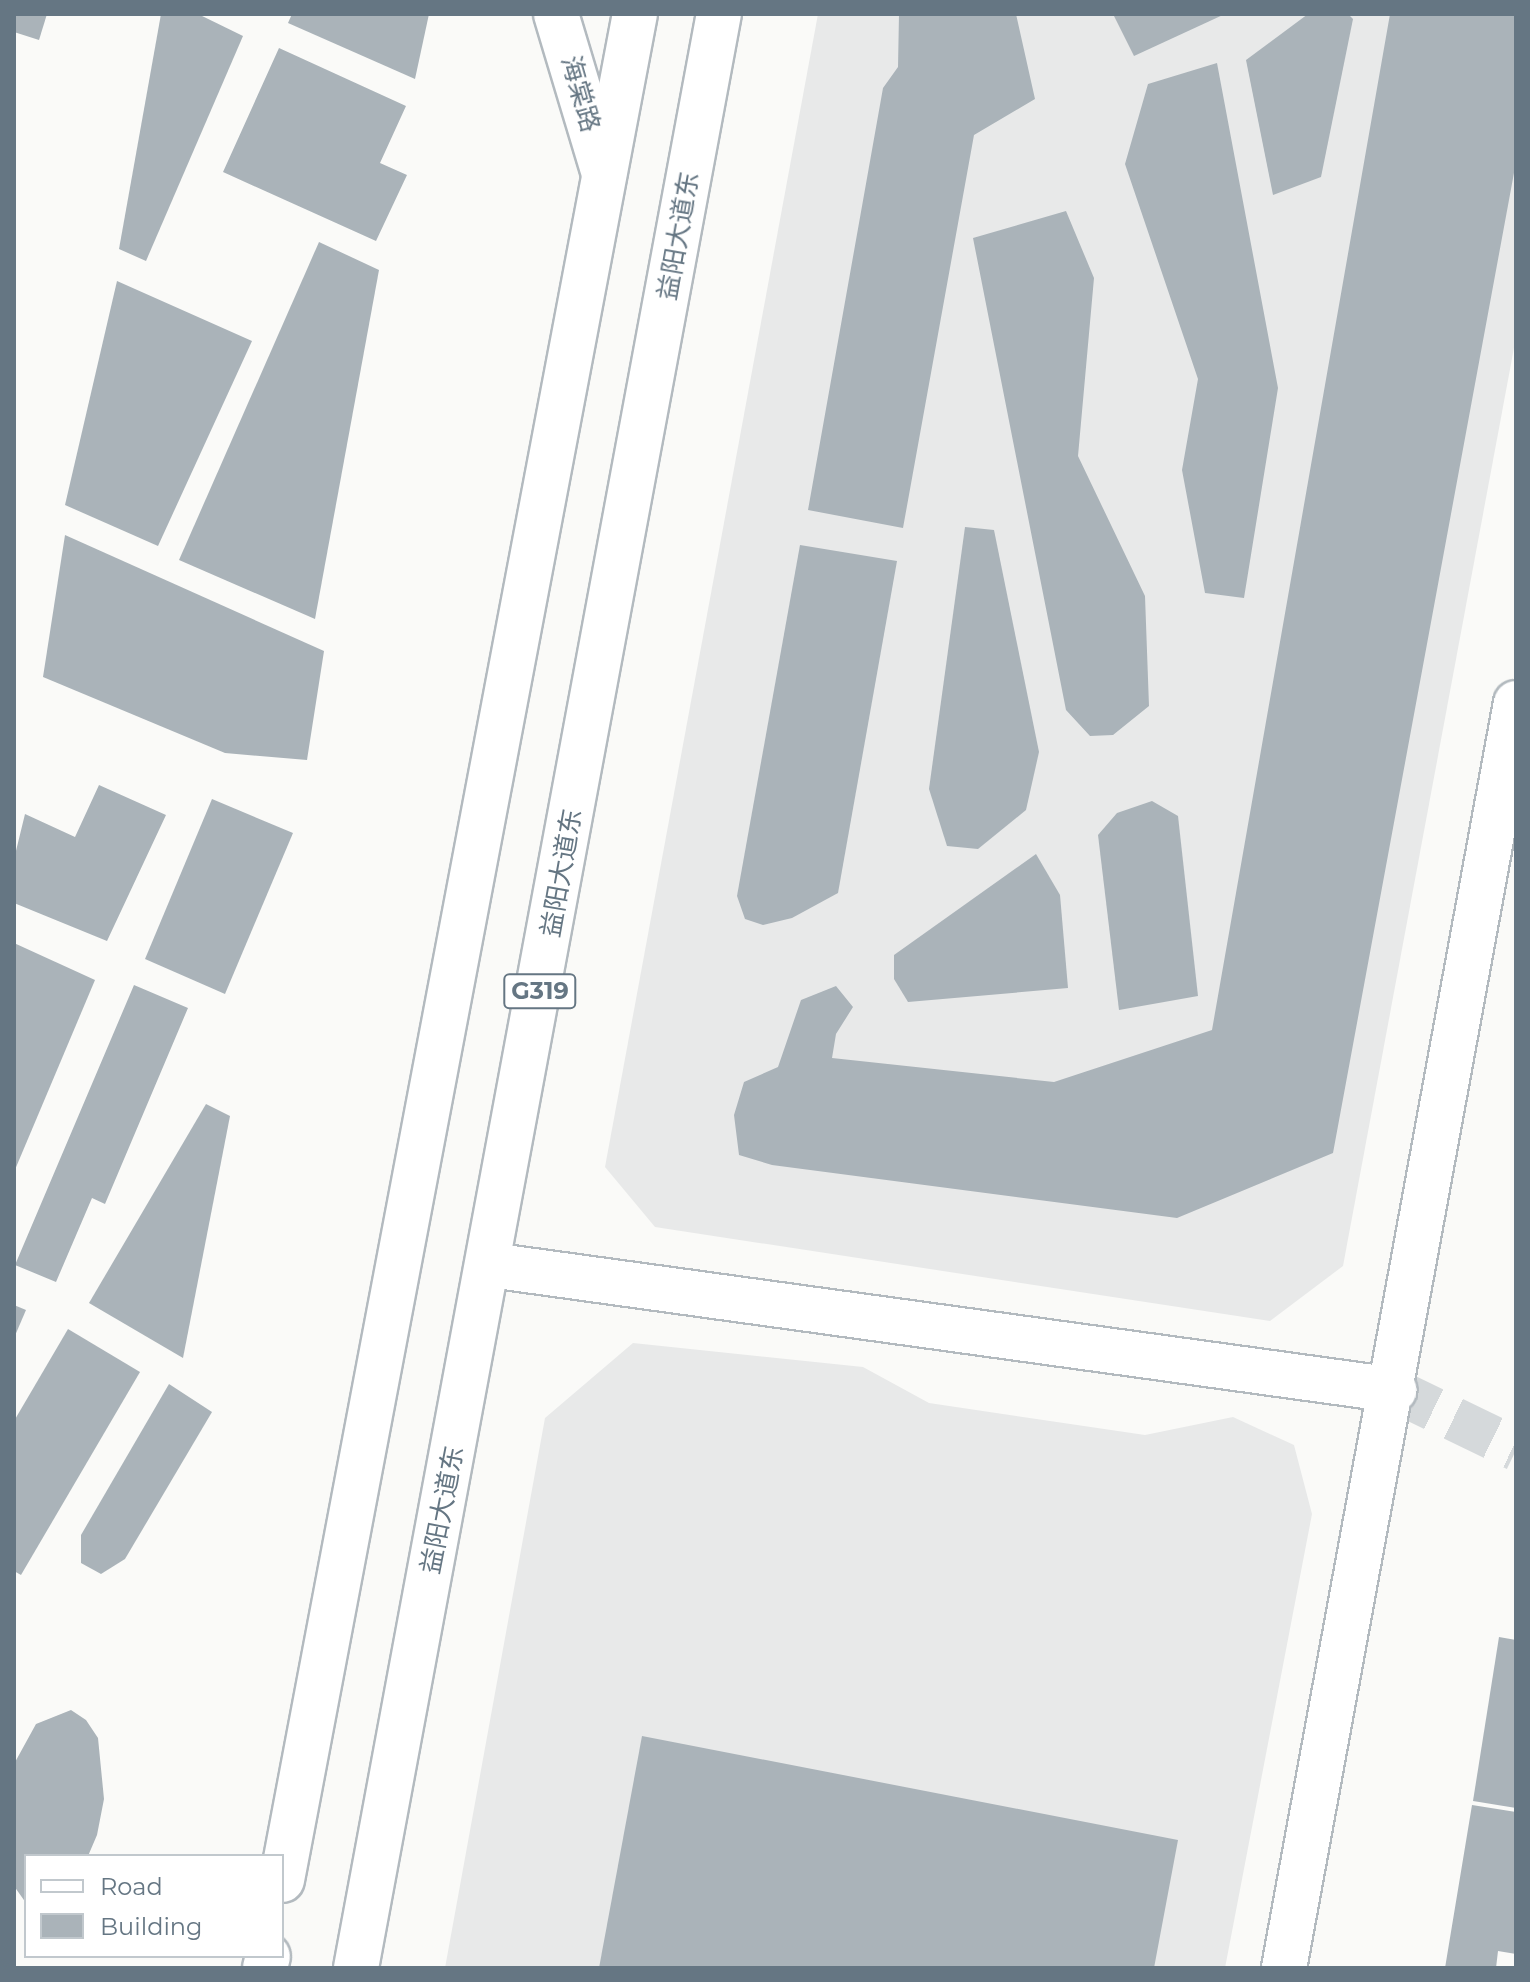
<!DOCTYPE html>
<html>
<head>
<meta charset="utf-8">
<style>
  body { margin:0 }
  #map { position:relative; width:1530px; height:1982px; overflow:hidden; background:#fafaf8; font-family:Montserrat,"Noto Sans SC",sans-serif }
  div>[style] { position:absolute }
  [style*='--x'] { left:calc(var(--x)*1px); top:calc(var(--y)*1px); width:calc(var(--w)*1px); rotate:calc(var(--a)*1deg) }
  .built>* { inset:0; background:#e8e9e9 }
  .building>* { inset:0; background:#aab3b9 }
  .secondary-tunnel>* { height:44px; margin-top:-22px; transform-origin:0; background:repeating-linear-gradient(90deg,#d5d9db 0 44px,transparent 0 66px) }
  .roads { filter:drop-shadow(2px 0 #b3babf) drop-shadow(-2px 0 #b3babf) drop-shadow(0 2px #b3babf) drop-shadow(0 -2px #b3babf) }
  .secondary>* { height:44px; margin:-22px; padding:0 22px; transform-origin:22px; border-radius:22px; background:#fff }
  .primary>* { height:44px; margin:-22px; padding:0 22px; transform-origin:22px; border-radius:22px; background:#fff }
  span { translate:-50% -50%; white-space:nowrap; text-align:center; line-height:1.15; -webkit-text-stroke:8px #fff; paint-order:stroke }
  .shield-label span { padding:2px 6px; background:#fff; border:2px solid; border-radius:6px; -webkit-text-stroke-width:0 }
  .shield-label { font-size:24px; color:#657683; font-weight:700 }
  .street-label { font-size:26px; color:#657683 }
  .frame { position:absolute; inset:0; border:16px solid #657683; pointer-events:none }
  .legend { position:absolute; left:24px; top:1854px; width:260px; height:104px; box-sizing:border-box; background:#fff; border:2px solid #c1c8cd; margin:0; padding:10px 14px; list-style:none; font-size:24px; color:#657683 }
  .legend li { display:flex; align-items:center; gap:16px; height:40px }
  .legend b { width:40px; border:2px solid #c1c8cd }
</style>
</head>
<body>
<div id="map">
  <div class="built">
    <div style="clip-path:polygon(818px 14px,1516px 14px,1516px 337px,1343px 1266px,1270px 1321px,655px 1227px,605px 1167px)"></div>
    <div style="clip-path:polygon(633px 1343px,863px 1367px,929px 1403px,1145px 1435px,1233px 1417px,1294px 1445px,1312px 1514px,1225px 1968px,445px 1968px,545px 1418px)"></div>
  </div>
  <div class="building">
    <div style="clip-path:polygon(14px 14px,47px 14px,39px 40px,14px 32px)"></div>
    <div style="clip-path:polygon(161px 14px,198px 14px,243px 36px,146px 261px,119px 249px)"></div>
    <div style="clip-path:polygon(292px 14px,429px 14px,415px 79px,288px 23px)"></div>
    <div style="clip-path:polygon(899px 14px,1016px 14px,1035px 99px,974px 135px,903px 528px,808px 510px,883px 88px,898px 67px)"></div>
    <div style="clip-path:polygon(1113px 14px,1225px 14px,1134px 56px)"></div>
    <div style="clip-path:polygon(1308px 14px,1348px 14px,1353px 19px,1321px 177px,1273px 195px,1246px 60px)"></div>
    <div style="clip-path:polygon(1390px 14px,1516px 14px,1516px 162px,1333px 1153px,1177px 1218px,772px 1165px,739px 1155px,734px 1115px,744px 1082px,778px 1067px,801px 1000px,836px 986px,853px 1007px,836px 1034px,832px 1058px,1054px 1082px,1212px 1030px)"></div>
    <div style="clip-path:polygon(279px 48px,406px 106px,380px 163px,407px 175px,376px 241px,223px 172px)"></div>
    <div style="clip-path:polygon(1217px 63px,1278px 388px,1244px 598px,1205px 593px,1182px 470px,1198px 379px,1125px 164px,1148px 84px)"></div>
    <div style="clip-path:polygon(1066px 211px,1094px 278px,1078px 456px,1145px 596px,1149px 706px,1113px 735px,1090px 736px,1066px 710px,973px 238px)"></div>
    <div style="clip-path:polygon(319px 242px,379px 270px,315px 619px,179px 560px)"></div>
    <div style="clip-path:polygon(117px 281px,252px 341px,158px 546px,65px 505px)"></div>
    <div style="clip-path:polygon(965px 527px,994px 530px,1039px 752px,1026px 810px,978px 849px,947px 846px,929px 789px)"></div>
    <div style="clip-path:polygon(65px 535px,324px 651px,307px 760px,225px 753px,43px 677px)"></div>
    <div style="clip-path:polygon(800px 545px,897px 561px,838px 893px,792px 918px,763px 925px,745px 919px,737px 896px)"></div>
    <div style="clip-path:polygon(99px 785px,166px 815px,107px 941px,14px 903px,14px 859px,25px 814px,75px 837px)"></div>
    <div style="clip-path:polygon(212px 799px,293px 833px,225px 994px,145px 959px)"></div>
    <div style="clip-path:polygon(1152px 801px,1178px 816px,1198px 996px,1119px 1010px,1098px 835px,1117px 813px)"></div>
    <div style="clip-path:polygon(1036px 854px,1060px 895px,1068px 988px,908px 1002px,894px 979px,894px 955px)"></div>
    <div style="clip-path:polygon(14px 943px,95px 980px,14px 1172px)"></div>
    <div style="clip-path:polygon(134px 985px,188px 1008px,105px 1204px,92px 1198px,56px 1282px,15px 1265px)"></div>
    <div style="clip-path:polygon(206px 1104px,230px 1116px,183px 1358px,89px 1303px)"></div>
    <div style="clip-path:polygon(14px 1305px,26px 1310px,14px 1338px)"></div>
    <div style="clip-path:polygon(68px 1329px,140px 1372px,21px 1575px,14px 1571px,14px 1421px)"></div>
    <div style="clip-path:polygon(169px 1384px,212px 1412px,125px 1559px,101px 1574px,81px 1563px,81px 1535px)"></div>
    <div style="clip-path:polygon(1499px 1637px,1516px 1640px,1516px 1808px,1473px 1801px)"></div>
    <div style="clip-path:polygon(71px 1710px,86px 1720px,98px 1738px,104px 1799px,97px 1835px,88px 1856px,26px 1856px,26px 1903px,14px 1886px,14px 1764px,36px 1724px)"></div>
    <div style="clip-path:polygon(642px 1736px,1178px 1840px,1154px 1968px,599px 1968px)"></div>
    <div style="clip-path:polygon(1472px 1805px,1516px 1812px,1516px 1954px,1498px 1951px,1496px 1968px,1445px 1968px)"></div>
  </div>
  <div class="secondary-tunnel">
    <div style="--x:1394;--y:1390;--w:136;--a:25.8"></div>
  </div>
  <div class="roads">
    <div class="secondary">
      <div style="--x:556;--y:14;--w:167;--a:73.3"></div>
      <div style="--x:490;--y:1265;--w:913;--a:7.87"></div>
      <div style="--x:1284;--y:1968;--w:1286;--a:-79.61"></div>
    </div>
    <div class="primary">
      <div style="--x:282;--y:1880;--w:1899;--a:-79.29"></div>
      <div style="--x:265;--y:1968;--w:12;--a:-76"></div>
      <div style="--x:356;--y:1968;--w:1987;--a:-79.48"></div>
    </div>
  </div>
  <div class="shield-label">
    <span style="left:540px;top:991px">G319</span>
  </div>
  <div class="street-label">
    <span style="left:580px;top:94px;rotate:74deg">海棠路</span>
    <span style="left:679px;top:236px;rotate:-80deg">益阳大道东</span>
    <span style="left:562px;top:873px;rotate:-80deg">益阳大道东</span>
    <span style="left:443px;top:1510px;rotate:-79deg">益阳大道东</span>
  </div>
  <div class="frame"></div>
  <ul class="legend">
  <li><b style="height:10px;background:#fff"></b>Road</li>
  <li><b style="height:22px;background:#aab3b9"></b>Building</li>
  </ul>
</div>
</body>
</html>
